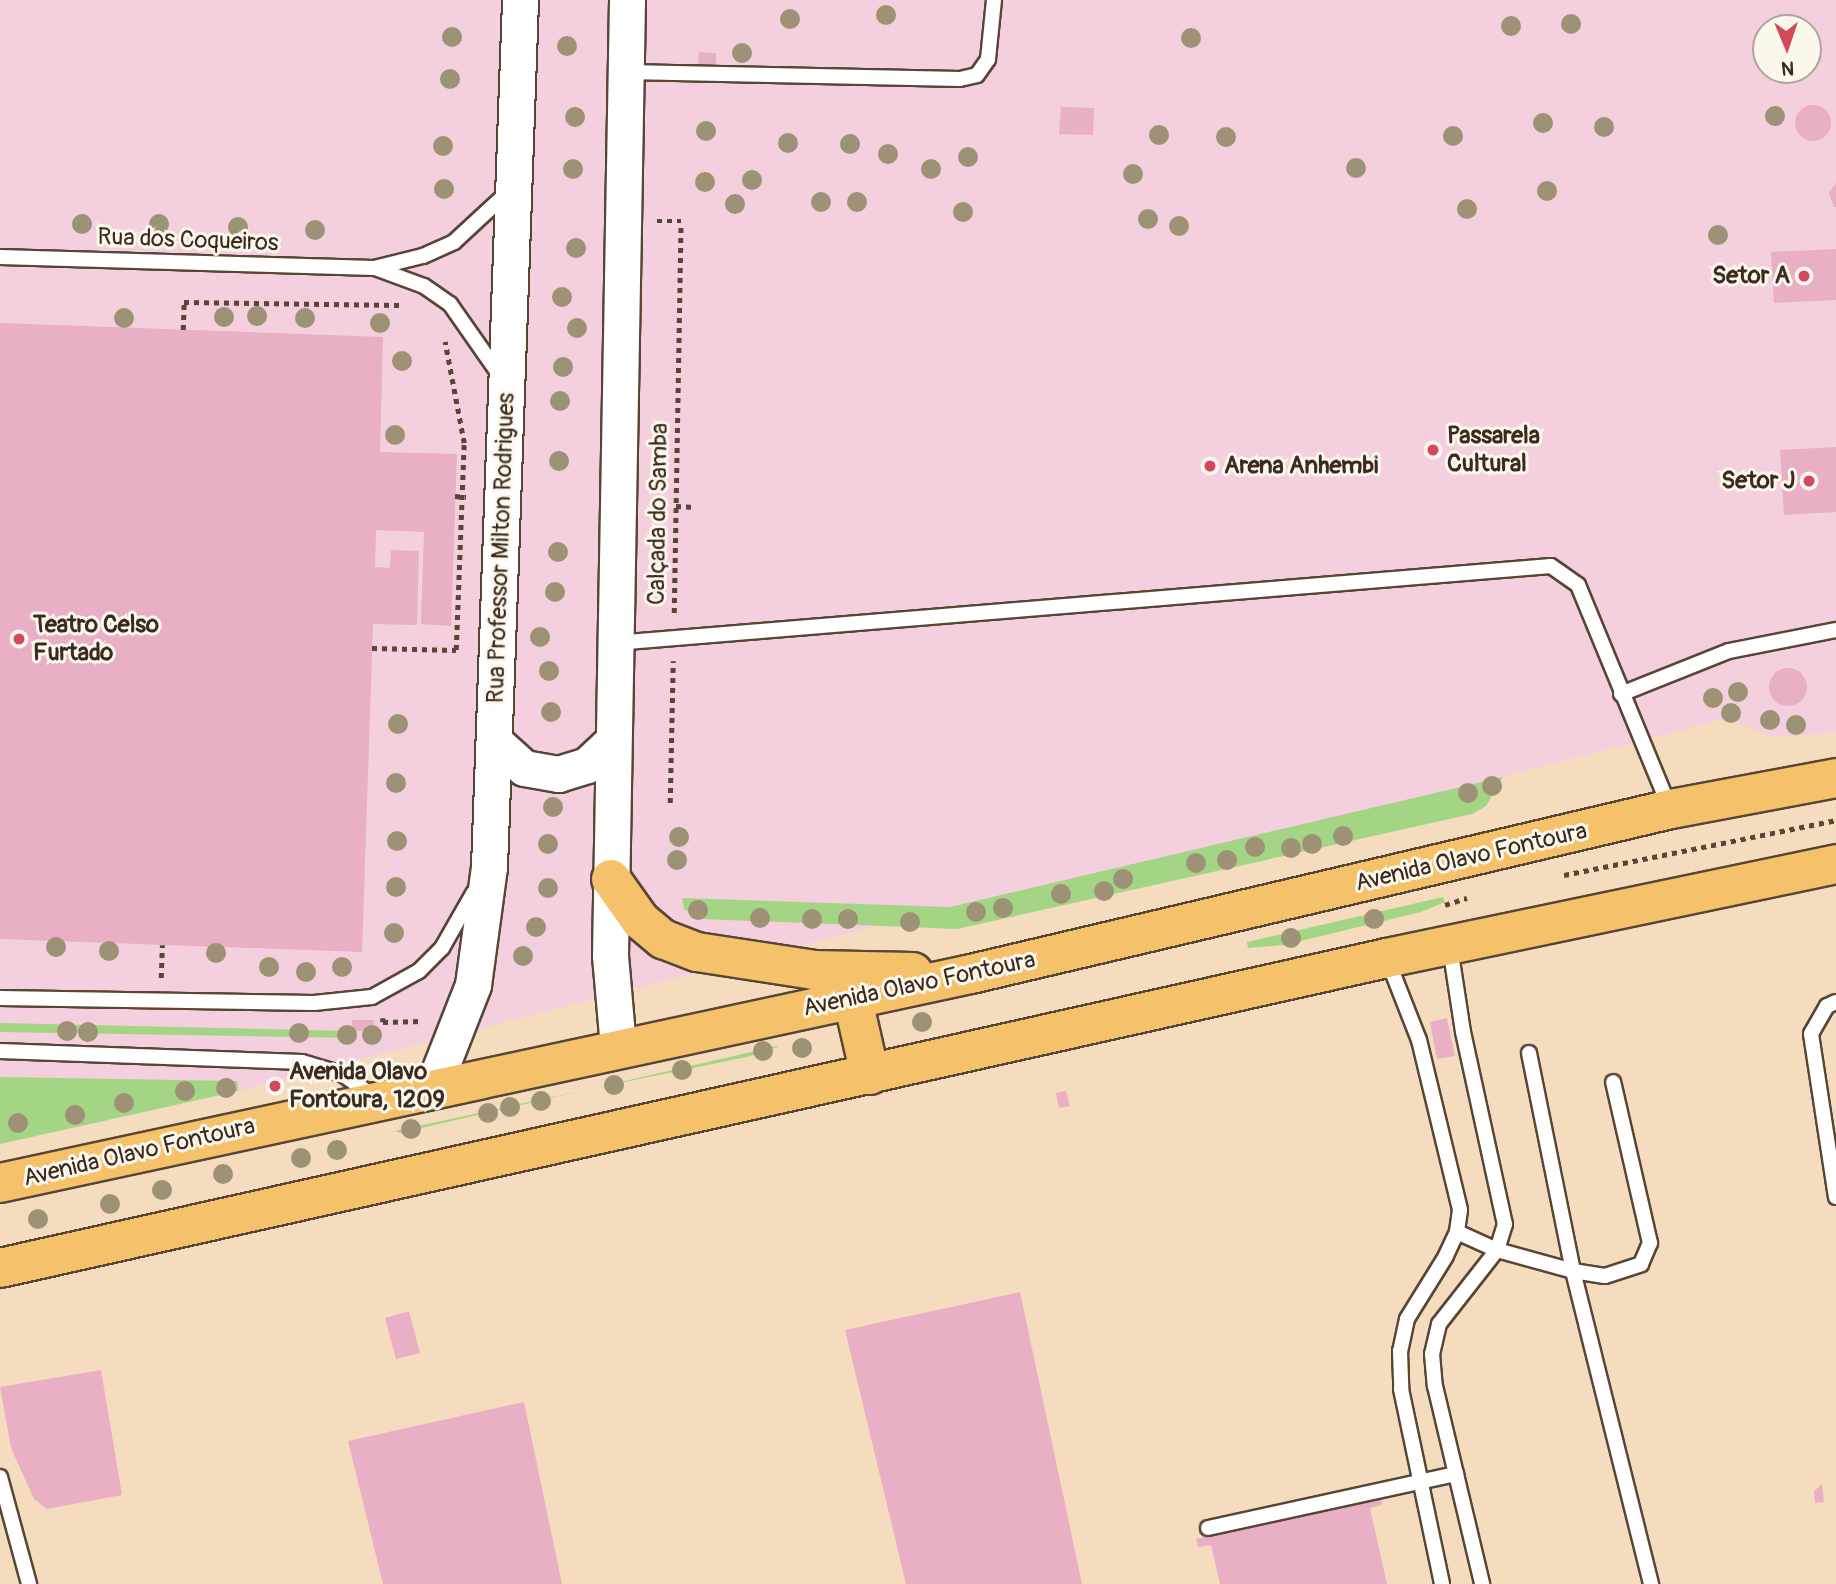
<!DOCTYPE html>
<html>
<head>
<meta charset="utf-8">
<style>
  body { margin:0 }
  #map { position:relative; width:1836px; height:1584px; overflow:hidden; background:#f5dcbf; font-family:Pangolin,sans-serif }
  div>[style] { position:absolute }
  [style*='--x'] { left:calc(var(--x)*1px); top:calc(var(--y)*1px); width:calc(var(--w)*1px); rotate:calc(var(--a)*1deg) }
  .built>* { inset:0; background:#f4cfdd }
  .green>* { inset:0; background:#a4d584 }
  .building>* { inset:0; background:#e9afc5 }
  .round { border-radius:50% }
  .path>* { height:4.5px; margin-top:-2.25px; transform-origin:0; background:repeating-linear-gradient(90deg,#574536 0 5px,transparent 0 10px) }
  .roads { filter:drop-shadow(2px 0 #574536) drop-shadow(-2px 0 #574536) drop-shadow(0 2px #574536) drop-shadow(0 -2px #574536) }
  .service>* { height:14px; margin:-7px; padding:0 7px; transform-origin:7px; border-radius:7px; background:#fff }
  .tertiary>* { height:35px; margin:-17.5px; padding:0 17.5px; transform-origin:17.5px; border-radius:17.5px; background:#fff }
  .primary>* { height:38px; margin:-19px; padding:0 19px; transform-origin:19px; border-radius:19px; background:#f5c16b }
  .trees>* { width:20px; height:20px; margin:-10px; border-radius:50%; background:#9d9275 }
  .dots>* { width:19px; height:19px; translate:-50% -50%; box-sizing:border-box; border:4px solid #fbf7ec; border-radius:50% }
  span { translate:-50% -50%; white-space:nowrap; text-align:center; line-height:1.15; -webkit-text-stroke:6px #fbf7ec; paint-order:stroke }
  .street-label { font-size:24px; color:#3b2a1e }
  .poi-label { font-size:24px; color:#3b2a1e; font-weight:700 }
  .right { translate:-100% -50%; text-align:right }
  .left { translate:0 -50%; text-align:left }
  .north { position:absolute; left:1752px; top:14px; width:70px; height:70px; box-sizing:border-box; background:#fbf7ec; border:2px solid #aea59a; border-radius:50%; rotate:178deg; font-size:19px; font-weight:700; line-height:28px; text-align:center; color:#3b2a1e }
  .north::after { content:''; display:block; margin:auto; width:24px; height:32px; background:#d1495b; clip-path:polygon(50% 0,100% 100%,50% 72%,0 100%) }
</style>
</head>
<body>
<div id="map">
  <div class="built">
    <div style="clip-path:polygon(evenodd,0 0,1836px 0,1836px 733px,1772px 737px,1728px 718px,1351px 816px,950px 907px,238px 1091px,0 1144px,0 0,1766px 28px,1808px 28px,1808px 70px,1766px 70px,1766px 28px)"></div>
  </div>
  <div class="green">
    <div style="clip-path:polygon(1503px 777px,1486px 806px,1472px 814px,957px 929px,702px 919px,684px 909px,682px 898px,950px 907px)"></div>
    <div style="clip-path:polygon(1443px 897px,1445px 902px,1421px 912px,1284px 945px,1248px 948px,1247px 942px)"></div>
    <div style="clip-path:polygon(0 1023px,352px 1031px,352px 1038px,0 1032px)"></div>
    <div style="clip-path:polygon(778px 1047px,747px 1057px,590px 1089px,777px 1046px)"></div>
    <div style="clip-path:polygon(0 1077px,237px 1081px,238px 1091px,0 1144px)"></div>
    <div style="clip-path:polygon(585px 1090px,400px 1133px,395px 1131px)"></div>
  </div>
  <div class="building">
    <div style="clip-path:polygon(699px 52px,716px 53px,716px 66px,698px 66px)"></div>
    <div class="round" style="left:1795px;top:105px;width:36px;height:36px"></div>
    <div style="clip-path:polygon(1061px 107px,1094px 108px,1093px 135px,1059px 134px)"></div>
    <div style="clip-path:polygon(1836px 183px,1836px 207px,1834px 207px,1829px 193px)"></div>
    <div style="clip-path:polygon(1836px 249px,1836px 300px,1774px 303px,1771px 252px)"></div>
    <div style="clip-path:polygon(0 323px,383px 337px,380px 452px,457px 454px,451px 626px,421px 624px,424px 532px,376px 530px,375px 567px,390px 568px,391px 550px,419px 551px,417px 625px,373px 624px,362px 952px,0 939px)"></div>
    <div style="clip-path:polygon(1836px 447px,1836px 512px,1784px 515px,1780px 450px)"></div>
    <div class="round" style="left:1769px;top:668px;width:38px;height:38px"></div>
    <div style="clip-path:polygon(1447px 1018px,1455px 1056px,1437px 1059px,1430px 1022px)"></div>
    <div style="clip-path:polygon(352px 1020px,374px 1020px,373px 1031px,352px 1031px)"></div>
    <div style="clip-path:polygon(1066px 1091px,1070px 1106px,1059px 1108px,1056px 1093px)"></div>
    <div style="clip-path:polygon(1020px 1292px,1082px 1584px,906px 1584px,845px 1330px)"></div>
    <div style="clip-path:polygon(409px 1311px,420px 1353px,396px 1359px,385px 1318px)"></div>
    <div style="clip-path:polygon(101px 1370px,122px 1495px,47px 1509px,34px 1499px,11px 1448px,0 1387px)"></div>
    <div style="clip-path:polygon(524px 1402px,562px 1584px,383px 1584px,348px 1441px)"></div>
    <div style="clip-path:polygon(1822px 1484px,1824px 1502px,1815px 1503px,1814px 1491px)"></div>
    <div style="clip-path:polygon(1381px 1498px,1382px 1505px,1370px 1508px,1387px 1584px,1220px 1584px,1211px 1545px,1198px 1547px,1196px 1539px)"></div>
  </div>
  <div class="path">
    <div style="--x:657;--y:221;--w:24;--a:0"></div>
    <div style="--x:183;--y:330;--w:28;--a:-88"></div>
    <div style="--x:184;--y:302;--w:216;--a:0.8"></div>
    <div style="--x:455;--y:496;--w:11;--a:5"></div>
    <div style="--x:676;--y:506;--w:20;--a:3"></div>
    <div style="--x:674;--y:613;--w:388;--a:-89"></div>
    <div style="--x:372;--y:648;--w:84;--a:1.4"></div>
    <div style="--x:456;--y:650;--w:207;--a:-87.8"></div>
    <div style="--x:464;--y:443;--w:103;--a:-100.7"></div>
    <div style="--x:670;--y:803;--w:142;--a:-88.8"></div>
    <div style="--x:1564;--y:875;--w:278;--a:-11.4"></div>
    <div style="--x:1445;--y:905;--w:23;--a:-18"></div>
    <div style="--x:161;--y:978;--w:33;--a:-88"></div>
    <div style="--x:383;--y:1018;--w:4;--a:90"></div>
    <div style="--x:383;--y:1022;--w:40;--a:-1.4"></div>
  </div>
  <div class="roads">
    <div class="service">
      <div style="--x:627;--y:72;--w:333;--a:1.2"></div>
      <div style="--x:960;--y:79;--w:17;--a:-13"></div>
      <div style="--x:977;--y:75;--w:19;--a:-55"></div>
      <div style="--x:988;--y:59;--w:59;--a:-84.2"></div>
      <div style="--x:0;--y:257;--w:374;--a:1.7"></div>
      <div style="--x:374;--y:268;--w:50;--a:-13.8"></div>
      <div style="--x:423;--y:256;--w:34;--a:-24"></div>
      <div style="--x:454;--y:242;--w:72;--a:-42.8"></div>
      <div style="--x:375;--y:268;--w:52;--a:20.2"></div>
      <div style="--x:424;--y:286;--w:32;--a:35"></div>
      <div style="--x:450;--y:304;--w:85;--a:55"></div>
      <div style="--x:615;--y:643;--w:939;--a:-4.7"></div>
      <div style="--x:1551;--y:566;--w:33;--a:35"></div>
      <div style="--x:1578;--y:585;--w:241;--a:67.6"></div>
      <div style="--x:1621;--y:694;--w:116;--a:-21.7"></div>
      <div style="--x:1729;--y:651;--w:109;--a:-11.1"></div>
      <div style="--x:1450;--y:947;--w:86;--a:81.3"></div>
      <div style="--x:1463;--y:1032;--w:197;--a:77.7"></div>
      <div style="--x:1505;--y:1224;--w:27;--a:107"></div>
      <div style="--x:1497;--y:1250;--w:94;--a:128.1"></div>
      <div style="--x:1439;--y:1324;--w:31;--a:103"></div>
      <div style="--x:1432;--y:1354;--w:32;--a:85"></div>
      <div style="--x:1435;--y:1386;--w:204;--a:76.6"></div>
      <div style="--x:1388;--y:961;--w:85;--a:68.6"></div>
      <div style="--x:1419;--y:1040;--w:175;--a:76.4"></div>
      <div style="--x:1460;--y:1210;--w:22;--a:98"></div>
      <div style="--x:1457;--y:1232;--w:26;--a:115"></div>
      <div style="--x:1446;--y:1256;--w:74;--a:121.8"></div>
      <div style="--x:1407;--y:1319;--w:33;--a:102"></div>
      <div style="--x:1400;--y:1351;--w:38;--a:88"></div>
      <div style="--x:1401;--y:1389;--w:199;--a:78.1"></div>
      <div style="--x:0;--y:998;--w:314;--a:0.9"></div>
      <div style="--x:314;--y:1003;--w:58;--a:-5.9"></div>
      <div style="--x:372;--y:997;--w:54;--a:-29"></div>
      <div style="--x:419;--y:971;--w:33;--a:-45"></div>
      <div style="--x:442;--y:948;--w:64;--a:-60.3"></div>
      <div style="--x:1836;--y:1002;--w:10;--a:156"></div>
      <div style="--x:1827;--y:1006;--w:32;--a:120"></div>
      <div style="--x:1811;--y:1034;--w:165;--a:81.3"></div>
      <div style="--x:0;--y:1051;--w:302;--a:2.1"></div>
      <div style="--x:302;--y:1062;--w:42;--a:16.7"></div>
      <div style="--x:342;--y:1074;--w:39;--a:35"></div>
      <div style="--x:1529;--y:1053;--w:222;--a:78.6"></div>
      <div style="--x:1573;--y:1271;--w:323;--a:76"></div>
      <div style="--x:1457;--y:1232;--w:44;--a:24.2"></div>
      <div style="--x:1497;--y:1250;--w:79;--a:15.4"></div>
      <div style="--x:1573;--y:1271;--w:32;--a:9"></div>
      <div style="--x:1605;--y:1276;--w:38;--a:-18"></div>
      <div style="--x:1641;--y:1264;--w:23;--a:-67"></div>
      <div style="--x:1650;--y:1243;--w:165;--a:-102.9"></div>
      <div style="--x:0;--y:1477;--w:111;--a:74.8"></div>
      <div style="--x:1208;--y:1528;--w:254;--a:-12.3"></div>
    </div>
    <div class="tertiary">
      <div style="--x:494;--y:741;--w:40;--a:42"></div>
      <div style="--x:524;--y:768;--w:35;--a:10"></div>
      <div style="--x:558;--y:774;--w:30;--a:-17"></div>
      <div style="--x:587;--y:765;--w:35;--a:-43"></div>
      <div style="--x:618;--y:1047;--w:92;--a:-95"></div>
      <div style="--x:610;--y:955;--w:955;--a:-88.98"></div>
      <div style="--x:433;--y:1087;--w:110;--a:-68.6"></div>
      <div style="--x:473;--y:985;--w:119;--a:-82.3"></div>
      <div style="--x:489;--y:867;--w:868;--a:-87.95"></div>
    </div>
    <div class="primary">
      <div style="--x:611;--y:879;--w:50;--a:54.7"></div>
      <div style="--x:640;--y:920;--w:30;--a:40"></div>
      <div style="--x:663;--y:939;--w:36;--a:21"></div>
      <div style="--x:697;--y:952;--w:118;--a:8.7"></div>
      <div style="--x:814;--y:970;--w:99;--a:1.2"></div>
      <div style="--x:853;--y:1000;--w:77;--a:77.2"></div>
      <div style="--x:0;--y:1183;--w:993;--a:-12.15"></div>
      <div style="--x:971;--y:974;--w:719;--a:-13.26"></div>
      <div style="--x:1671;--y:809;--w:168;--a:-10.6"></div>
      <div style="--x:0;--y:1268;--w:1421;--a:-12.6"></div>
      <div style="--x:1387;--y:958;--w:459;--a:-11.8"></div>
    </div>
  </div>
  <div class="trees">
    <div style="left:886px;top:15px"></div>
    <div style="left:790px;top:19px"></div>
    <div style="left:1571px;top:24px"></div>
    <div style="left:1511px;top:26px"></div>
    <div style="left:452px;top:37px"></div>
    <div style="left:1191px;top:38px"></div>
    <div style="left:567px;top:46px"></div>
    <div style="left:742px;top:53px"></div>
    <div style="left:450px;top:79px"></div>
    <div style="left:1775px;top:116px"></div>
    <div style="left:575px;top:117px"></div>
    <div style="left:1543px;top:123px"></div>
    <div style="left:1604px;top:127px"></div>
    <div style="left:706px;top:131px"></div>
    <div style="left:1159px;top:135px"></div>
    <div style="left:1453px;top:136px"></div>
    <div style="left:1226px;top:137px"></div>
    <div style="left:788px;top:143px"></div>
    <div style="left:850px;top:144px"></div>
    <div style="left:443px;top:146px"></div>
    <div style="left:888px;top:154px"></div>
    <div style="left:968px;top:157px"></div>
    <div style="left:1356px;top:168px"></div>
    <div style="left:573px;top:169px"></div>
    <div style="left:931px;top:169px"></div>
    <div style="left:1133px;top:174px"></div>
    <div style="left:752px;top:180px"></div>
    <div style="left:705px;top:182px"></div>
    <div style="left:444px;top:189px"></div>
    <div style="left:1547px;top:191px"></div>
    <div style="left:821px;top:202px"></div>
    <div style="left:857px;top:202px"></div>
    <div style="left:735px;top:204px"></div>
    <div style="left:1467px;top:209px"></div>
    <div style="left:963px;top:212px"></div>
    <div style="left:1148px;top:219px"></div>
    <div style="left:82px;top:224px"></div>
    <div style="left:159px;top:224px"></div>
    <div style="left:1179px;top:226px"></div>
    <div style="left:238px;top:227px"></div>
    <div style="left:315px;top:230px"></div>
    <div style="left:1718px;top:235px"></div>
    <div style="left:576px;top:248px"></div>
    <div style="left:562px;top:297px"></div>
    <div style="left:257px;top:316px"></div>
    <div style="left:224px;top:317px"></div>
    <div style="left:124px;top:318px"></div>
    <div style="left:305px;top:318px"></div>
    <div style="left:380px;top:323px"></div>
    <div style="left:577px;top:328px"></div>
    <div style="left:402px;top:361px"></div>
    <div style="left:563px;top:367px"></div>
    <div style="left:560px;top:401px"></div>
    <div style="left:395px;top:435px"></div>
    <div style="left:559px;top:461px"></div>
    <div style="left:558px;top:552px"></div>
    <div style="left:555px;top:592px"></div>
    <div style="left:540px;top:637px"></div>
    <div style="left:549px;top:671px"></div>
    <div style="left:1738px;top:692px"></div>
    <div style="left:1713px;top:698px"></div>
    <div style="left:551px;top:712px"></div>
    <div style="left:1731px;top:713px"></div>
    <div style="left:1770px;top:720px"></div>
    <div style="left:398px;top:724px"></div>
    <div style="left:1796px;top:725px"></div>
    <div style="left:396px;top:783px"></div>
    <div style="left:1492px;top:786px"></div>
    <div style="left:1468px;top:793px"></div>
    <div style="left:553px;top:807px"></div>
    <div style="left:1343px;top:836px"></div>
    <div style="left:679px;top:837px"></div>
    <div style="left:397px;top:841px"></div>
    <div style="left:548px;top:844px"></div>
    <div style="left:1312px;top:844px"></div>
    <div style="left:1255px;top:847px"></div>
    <div style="left:1291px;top:848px"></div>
    <div style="left:677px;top:860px"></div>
    <div style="left:1227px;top:860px"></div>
    <div style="left:1196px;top:863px"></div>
    <div style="left:1123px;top:879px"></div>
    <div style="left:396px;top:887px"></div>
    <div style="left:548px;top:888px"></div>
    <div style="left:1104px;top:891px"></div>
    <div style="left:1061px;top:894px"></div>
    <div style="left:1003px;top:908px"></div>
    <div style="left:698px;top:910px"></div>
    <div style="left:976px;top:912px"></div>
    <div style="left:760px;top:918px"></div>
    <div style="left:812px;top:919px"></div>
    <div style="left:848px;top:919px"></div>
    <div style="left:1374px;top:919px"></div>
    <div style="left:910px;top:922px"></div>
    <div style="left:536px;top:927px"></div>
    <div style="left:394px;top:933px"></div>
    <div style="left:1291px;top:938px"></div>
    <div style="left:56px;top:947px"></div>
    <div style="left:109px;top:951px"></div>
    <div style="left:216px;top:953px"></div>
    <div style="left:523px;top:956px"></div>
    <div style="left:269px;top:967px"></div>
    <div style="left:342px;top:967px"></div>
    <div style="left:306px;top:972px"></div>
    <div style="left:922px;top:1022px"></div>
    <div style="left:67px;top:1031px"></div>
    <div style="left:88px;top:1032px"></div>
    <div style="left:299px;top:1033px"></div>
    <div style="left:347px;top:1035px"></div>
    <div style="left:372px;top:1035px"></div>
    <div style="left:802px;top:1048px"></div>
    <div style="left:763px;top:1051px"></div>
    <div style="left:682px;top:1070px"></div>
    <div style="left:614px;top:1085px"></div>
    <div style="left:226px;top:1088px"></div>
    <div style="left:185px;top:1091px"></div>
    <div style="left:541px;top:1101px"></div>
    <div style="left:124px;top:1103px"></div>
    <div style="left:510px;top:1107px"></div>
    <div style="left:488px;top:1113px"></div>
    <div style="left:75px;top:1115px"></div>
    <div style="left:18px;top:1123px"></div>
    <div style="left:411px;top:1129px"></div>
    <div style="left:337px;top:1150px"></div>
    <div style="left:301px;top:1158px"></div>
    <div style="left:223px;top:1174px"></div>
    <div style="left:162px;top:1190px"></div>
    <div style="left:110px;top:1204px"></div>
    <div style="left:38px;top:1219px"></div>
  </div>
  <div class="dots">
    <div style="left:1804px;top:276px;background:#d1495b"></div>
    <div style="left:1433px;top:450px;background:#d1495b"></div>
    <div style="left:1210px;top:466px;background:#d1495b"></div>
    <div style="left:1809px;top:481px;background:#d1495b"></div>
    <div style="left:19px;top:639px;background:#d1495b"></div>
    <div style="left:275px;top:1086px;background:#d1495b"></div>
  </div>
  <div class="street-label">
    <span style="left:188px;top:240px;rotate:2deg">Rua dos Coqueiros</span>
    <span style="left:658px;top:514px;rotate:-89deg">Calçada do Samba</span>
    <span style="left:501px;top:548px;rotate:-88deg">Rua Professor Milton Rodrigues</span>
    <span style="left:1471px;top:857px;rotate:-13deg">Avenida Olavo Fontoura</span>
    <span style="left:919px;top:984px;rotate:-12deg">Avenida Olavo Fontoura</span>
    <span style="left:139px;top:1152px;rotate:-13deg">Avenida Olavo Fontoura</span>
  </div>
  <div class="poi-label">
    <span class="right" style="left:1790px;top:276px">Setor A</span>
    <span class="left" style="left:1447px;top:450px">Passarela<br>Cultural</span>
    <span class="left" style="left:1224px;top:466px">Arena Anhembi</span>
    <span class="right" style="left:1795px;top:481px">Setor J</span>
    <span class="left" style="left:33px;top:639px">Teatro Celso<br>Furtado</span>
    <span class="left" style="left:289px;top:1086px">Avenida Olavo<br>Fontoura, 1209</span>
  </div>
  <div class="north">N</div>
</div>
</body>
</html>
